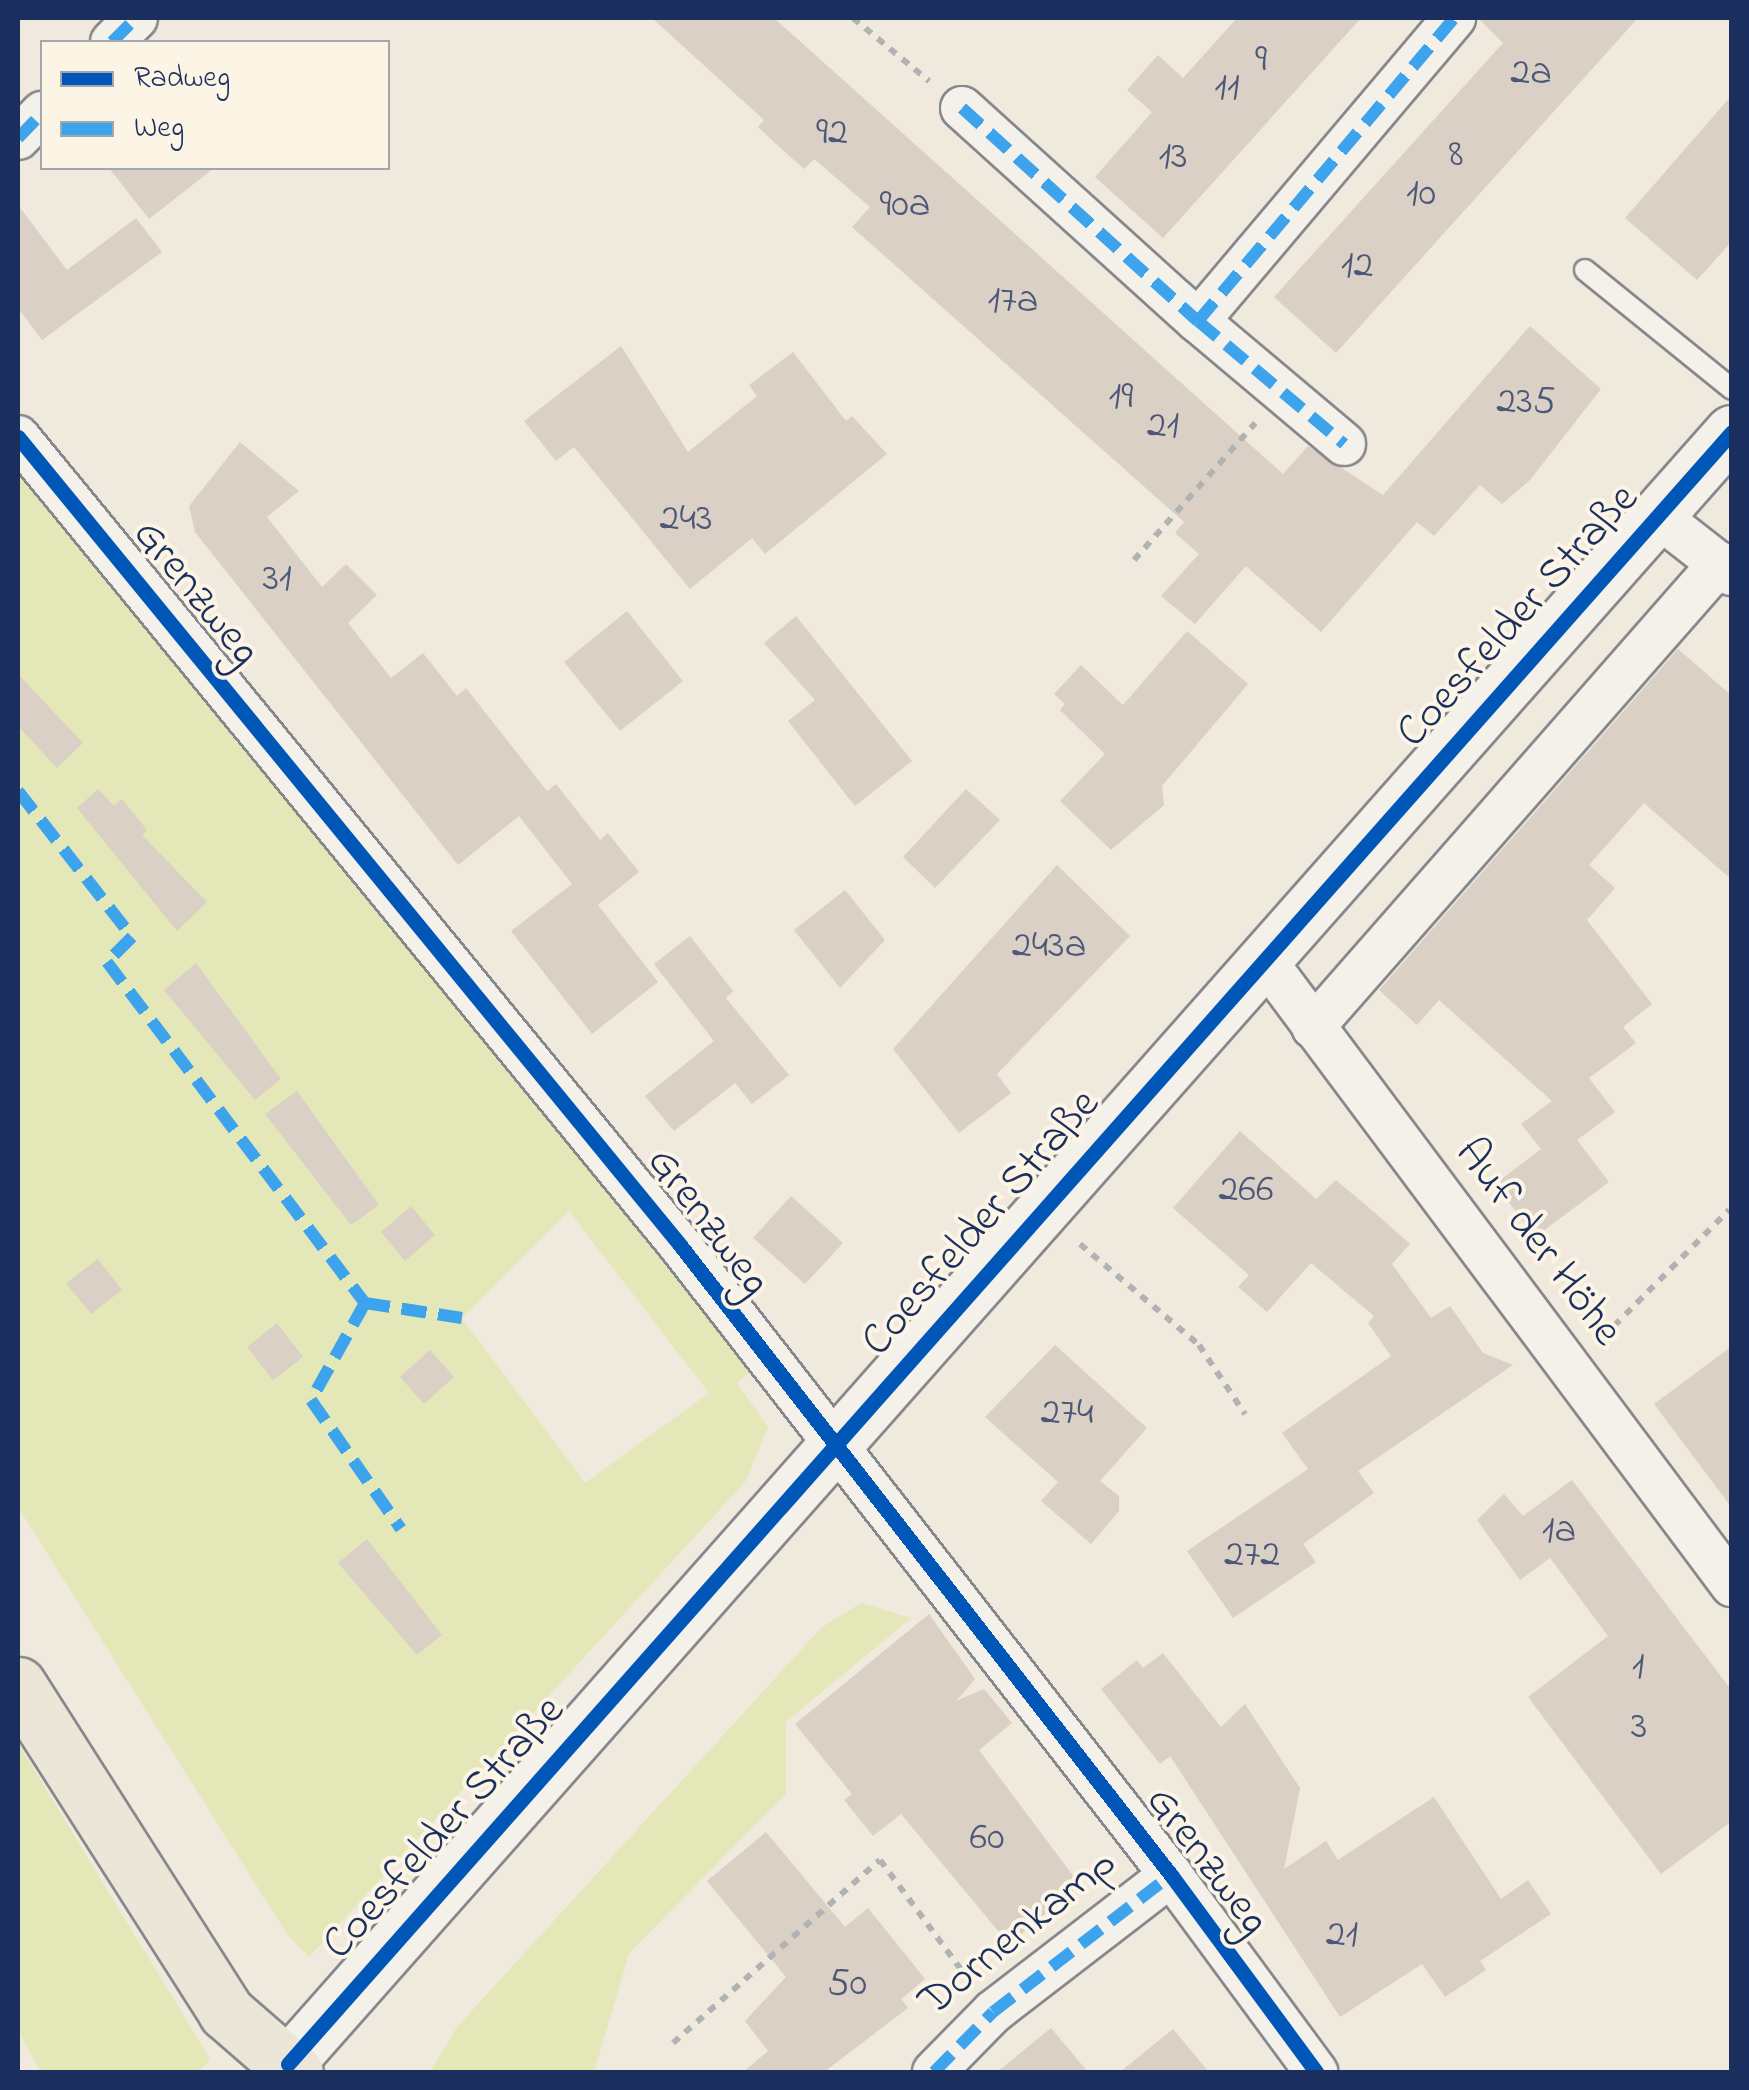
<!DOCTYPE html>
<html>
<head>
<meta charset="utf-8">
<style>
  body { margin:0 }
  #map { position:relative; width:1749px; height:2090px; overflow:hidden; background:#f0e9de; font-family:"Indie Flower",sans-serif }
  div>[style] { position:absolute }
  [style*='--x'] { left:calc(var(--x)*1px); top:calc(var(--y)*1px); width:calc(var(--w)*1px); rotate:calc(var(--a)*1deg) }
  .green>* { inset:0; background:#e4e7b8 }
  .building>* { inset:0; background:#dad0c5 }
  .path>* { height:6px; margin-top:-3px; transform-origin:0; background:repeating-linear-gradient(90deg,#b1b2b3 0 8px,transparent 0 16px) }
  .roads { filter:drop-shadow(2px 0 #87888c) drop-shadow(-2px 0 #87888c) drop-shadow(0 2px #87888c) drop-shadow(0 -2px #87888c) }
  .service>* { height:20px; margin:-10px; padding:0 10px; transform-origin:10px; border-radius:10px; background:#f4f1ea }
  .minor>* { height:42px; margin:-21px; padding:0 21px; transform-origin:21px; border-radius:21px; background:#f4f1ea }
  .tertiary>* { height:52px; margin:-26px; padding:0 26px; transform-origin:26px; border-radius:26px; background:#f4f1ea }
  .motorway>* { height:55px; margin:-27.5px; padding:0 27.5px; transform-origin:27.5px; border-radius:27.5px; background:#ebe6d8 }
  .quiet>* { height:12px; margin-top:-6px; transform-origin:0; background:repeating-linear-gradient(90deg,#3da3ed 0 25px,transparent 0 37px) }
  .cycleway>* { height:15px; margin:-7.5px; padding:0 7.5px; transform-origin:7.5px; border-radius:7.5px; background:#0057b8 }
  span { translate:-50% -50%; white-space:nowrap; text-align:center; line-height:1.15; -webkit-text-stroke:8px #fcf5e5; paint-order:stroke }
  .number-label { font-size:40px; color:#4c5878 }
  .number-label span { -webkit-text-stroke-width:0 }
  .street-label { font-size:45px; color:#1b2f5e }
  .frame { position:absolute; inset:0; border:20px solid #1b2f5e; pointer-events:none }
  .legend { position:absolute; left:40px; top:40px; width:350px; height:130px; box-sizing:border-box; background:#fcf5e5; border:2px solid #a2a6af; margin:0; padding:12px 18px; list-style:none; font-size:30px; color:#1b2f5e }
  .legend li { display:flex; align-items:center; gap:20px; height:50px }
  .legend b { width:50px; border:2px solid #a2a6af }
</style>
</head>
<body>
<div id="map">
  <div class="green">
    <div style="clip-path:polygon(evenodd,18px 437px,764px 1360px,737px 1383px,768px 1427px,745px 1482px,309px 1957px,287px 1934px,18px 1507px,18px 437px,569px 1211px,709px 1393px,585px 1483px,462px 1319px,569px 1211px)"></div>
    <div style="clip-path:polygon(861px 1603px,911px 1618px,786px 1722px,786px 1794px,629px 1953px,594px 2072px,430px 2072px,457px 2027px,821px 1628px)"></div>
    <div style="clip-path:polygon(18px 1743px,210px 2059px,199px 2072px,41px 2072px,18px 2031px)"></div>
  </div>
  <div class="building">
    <div style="clip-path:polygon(652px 18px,774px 18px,1283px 474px,1308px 446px,1383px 495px,1530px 326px,1601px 389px,1530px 480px,1502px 504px,1480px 485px,1434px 536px,1417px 522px,1321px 632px,1246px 566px,1195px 624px,1161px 596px,1199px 554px,1175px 533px,1184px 522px,852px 227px,870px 207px,814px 159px,804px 169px,776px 144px,758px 127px,764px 120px)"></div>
    <div style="clip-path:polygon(1237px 18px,1361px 18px,1163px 238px,1095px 177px,1152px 112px,1127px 90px,1158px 55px,1183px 78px)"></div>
    <div style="clip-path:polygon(1478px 18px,1638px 18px,1336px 353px,1274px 297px,1503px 43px)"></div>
    <div style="clip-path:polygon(1732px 95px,1732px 241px,1697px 280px,1625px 218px)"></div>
    <div style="clip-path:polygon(109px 168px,214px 168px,149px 219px)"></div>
    <div style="clip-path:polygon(18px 205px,67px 270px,136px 218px,162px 252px,42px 340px,18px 308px)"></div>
    <div style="clip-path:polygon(621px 346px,688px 452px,757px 396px,749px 385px,793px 352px,846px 421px,852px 416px,887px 454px,765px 554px,752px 538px,690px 589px,574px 447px,556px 461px,524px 421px)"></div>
    <div style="clip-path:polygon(240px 442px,299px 491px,267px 517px,322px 587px,346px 564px,377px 595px,348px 623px,391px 678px,423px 653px,457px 696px,466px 688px,547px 791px,556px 784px,600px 840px,608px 833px,639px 872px,598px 905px,658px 982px,592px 1034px,511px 931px,572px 884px,519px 816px,458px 865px,195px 532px,189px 506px)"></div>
    <div style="clip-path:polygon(627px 611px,683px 681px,620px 731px,564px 662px)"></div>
    <div style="clip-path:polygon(796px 616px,912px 761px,855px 806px,788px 721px,815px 700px,764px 643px)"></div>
    <div style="clip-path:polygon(1187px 631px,1248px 684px,1162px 786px,1164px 805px,1111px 850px,1060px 801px,1105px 754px,1060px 710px,1065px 704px,1054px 694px,1081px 665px,1123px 705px)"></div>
    <div style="clip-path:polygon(1678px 649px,1732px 696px,1732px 880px,1644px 803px,1589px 865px,1615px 888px,1587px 920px,1652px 1004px,1623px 1027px,1636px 1043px,1589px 1078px,1615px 1112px,1577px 1140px,1609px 1182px,1535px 1237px,1495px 1184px,1541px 1149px,1521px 1124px,1552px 1101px,1439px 1000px,1417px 1025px,1379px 990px)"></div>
    <div style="clip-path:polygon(18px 674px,83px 743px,57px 768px,18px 726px)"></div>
    <div style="clip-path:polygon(98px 789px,114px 806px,122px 799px,147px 830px,142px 835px,207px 902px,177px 931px,77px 808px)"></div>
    <div style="clip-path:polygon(966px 789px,1000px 820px,935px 888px,903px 857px)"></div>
    <div style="clip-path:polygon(1057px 865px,1130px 936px,997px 1074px,1011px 1093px,959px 1133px,893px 1049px)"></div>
    <div style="clip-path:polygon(845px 890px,885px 940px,840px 988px,794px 930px)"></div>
    <div style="clip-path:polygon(690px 936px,733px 991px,726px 998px,789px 1075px,752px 1104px,735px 1083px,674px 1131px,645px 1096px,714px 1041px,654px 964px)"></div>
    <div style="clip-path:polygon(196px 963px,281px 1079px,255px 1100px,164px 990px)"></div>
    <div style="clip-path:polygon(297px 1091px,379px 1205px,351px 1225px,265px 1114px)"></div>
    <div style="clip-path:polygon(1240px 1131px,1316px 1199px,1336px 1180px,1374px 1212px,1410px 1244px,1392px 1264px,1431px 1318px,1450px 1306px,1483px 1353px,1513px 1365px,1358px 1471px,1374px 1493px,1303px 1544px,1316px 1562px,1233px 1618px,1187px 1551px,1308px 1469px,1282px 1433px,1391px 1356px,1368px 1323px,1374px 1316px,1311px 1263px,1267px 1312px,1238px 1287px,1249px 1275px,1173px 1208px)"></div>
    <div style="clip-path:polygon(791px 1196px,843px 1243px,805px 1284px,753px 1238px)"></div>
    <div style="clip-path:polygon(411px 1206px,435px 1235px,405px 1261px,381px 1232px)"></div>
    <div style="clip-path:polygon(98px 1259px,122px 1290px,91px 1314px,66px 1283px)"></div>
    <div style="clip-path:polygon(277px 1323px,303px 1357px,273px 1380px,247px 1347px)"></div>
    <div style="clip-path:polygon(1055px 1345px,1147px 1428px,1100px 1481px,1119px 1496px,1119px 1511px,1091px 1544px,1041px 1501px,1058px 1482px,985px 1417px)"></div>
    <div style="clip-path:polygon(1732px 1346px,1732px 1508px,1654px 1404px)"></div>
    <div style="clip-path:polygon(430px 1350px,454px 1377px,424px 1404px,400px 1377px)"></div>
    <div style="clip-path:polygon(1572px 1480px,1732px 1691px,1732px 1821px,1661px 1874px,1528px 1697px,1608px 1636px,1550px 1558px,1520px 1580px,1477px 1520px,1504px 1494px,1523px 1516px)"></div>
    <div style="clip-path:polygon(367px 1539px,442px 1635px,417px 1655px,338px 1563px)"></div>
    <div style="clip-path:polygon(929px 1614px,975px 1679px,956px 1701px,984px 1689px,1012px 1723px,979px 1750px,1080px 1885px,1009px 1944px,901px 1814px,873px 1836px,844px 1800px,852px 1794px,795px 1724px)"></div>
    <div style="clip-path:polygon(1163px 1653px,1221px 1727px,1245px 1704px,1300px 1788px,1284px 1869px,1326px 1841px,1338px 1860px,1434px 1797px,1501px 1899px,1528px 1880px,1551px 1914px,1480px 1961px,1486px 1970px,1445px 1997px,1422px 1964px,1340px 2017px,1170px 1756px,1160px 1764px,1101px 1689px,1137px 1660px,1143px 1668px)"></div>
    <div style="clip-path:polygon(766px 1832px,845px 1927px,868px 1908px,925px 1979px,901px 1999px,908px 2008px,824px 2072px,743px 2072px,768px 2051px,745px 2021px,786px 1977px,707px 1881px)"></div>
    <div style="clip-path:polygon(1051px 2028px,1088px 2072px,997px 2072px)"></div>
    <div style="clip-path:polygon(1173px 2029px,1209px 2072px,1120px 2072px)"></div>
  </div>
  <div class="path">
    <div style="--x:853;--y:18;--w:99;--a:39.7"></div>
    <div style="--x:1134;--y:560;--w:183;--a:-48.5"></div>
    <div style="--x:1080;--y:1244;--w:156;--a:40.3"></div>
    <div style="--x:1199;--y:1345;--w:83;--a:56.3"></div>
    <div style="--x:1603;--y:1337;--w:179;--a:-45.2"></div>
    <div style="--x:673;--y:2043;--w:276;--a:-41.5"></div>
    <div style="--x:880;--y:1860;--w:148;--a:53.5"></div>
  </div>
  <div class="roads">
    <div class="service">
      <div style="--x:1585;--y:270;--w:189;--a:39"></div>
    </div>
    <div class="minor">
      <div style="--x:112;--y:42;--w:34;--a:-45"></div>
      <div style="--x:962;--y:108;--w:318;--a:42.1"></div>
      <div style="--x:1198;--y:321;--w:397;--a:-49.8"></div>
      <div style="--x:18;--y:138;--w:35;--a:-46"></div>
      <div style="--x:1198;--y:321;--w:191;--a:40.1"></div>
      <div style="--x:18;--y:437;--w:1045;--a:50.67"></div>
      <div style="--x:680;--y:1245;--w:799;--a:52.07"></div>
      <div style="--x:1171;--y:1875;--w:245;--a:53.6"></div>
      <div style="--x:1659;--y:517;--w:93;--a:38"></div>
      <div style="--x:1264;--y:959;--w:782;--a:53.22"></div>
      <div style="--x:1313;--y:1027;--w:617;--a:-48.74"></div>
      <div style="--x:934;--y:2072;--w:84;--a:-45.5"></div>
      <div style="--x:993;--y:2012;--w:225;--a:-37.6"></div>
    </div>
    <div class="tertiary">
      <div style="--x:288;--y:2064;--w:2179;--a:-48.5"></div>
    </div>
    <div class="motorway">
      <div style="--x:18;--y:1685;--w:388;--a:57.5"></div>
      <div style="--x:226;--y:2012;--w:91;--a:41"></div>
    </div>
  </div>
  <div class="quiet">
    <div style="--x:112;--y:42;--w:34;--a:-45"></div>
    <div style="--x:962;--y:108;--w:318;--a:42.1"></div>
    <div style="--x:1198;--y:321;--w:397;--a:-49.8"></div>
    <div style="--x:18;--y:138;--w:35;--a:-46"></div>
    <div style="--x:1198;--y:321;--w:191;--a:40.1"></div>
    <div style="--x:18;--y:791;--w:185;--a:52"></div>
    <div style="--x:132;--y:937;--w:35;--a:135"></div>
    <div style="--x:107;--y:962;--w:428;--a:52.9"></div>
    <div style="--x:365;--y:1303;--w:98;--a:8.8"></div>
    <div style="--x:365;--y:1303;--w:111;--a:119.1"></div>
    <div style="--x:311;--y:1400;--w:157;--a:55.1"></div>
    <div style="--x:934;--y:2072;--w:84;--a:-45.5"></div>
    <div style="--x:993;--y:2012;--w:225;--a:-37.6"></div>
  </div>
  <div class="cycleway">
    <div style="--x:18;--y:437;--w:1045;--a:50.67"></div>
    <div style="--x:680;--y:1245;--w:799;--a:52.07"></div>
    <div style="--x:1171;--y:1875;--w:245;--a:53.6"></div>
    <div style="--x:288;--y:2064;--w:2179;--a:-48.5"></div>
  </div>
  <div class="number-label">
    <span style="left:1261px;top:61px">9</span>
    <span style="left:1531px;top:74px">2a</span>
    <span style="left:1227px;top:89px">11</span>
    <span style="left:832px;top:134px">92</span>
    <span style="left:1456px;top:156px">8</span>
    <span style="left:1173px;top:158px">13</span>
    <span style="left:1421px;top:195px">10</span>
    <span style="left:905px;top:206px">90a</span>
    <span style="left:1357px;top:267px">12</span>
    <span style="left:1013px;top:302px">17a</span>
    <span style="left:1121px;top:398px">19</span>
    <span style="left:1526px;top:403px">235</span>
    <span style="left:1163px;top:427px">21</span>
    <span style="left:686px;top:520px">243</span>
    <span style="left:277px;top:580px">31</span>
    <span style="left:1049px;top:947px">243a</span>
    <span style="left:1246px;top:1191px">266</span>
    <span style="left:1067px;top:1414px">274</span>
    <span style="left:1559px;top:1532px">1a</span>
    <span style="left:1252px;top:1556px">272</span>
    <span style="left:1638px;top:1668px">1</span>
    <span style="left:1639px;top:1728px">3</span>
    <span style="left:987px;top:1839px">60</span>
    <span style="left:1342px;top:1936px">21</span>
    <span style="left:847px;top:1985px">50</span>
  </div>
  <div class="street-label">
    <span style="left:195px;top:594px;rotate:51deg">Grenzweg</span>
    <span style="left:1519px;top:617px;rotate:-48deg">Coesfelder Straße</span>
    <span style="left:707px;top:1223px;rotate:53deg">Grenzweg</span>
    <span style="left:982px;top:1224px;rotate:-49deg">Coesfelder Straße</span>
    <span style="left:1537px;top:1243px;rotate:53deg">Auf der Höhe</span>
    <span style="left:445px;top:1829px;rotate:-48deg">Coesfelder Straße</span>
    <span style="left:1206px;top:1862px;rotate:53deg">Grenzweg</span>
    <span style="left:1019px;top:1934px;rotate:-39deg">Dornenkamp</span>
  </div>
  <div class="frame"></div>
  <ul class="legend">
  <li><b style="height:12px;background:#0057b8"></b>Radweg</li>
  <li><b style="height:12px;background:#3da3ed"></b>Weg</li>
  </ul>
</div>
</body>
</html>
